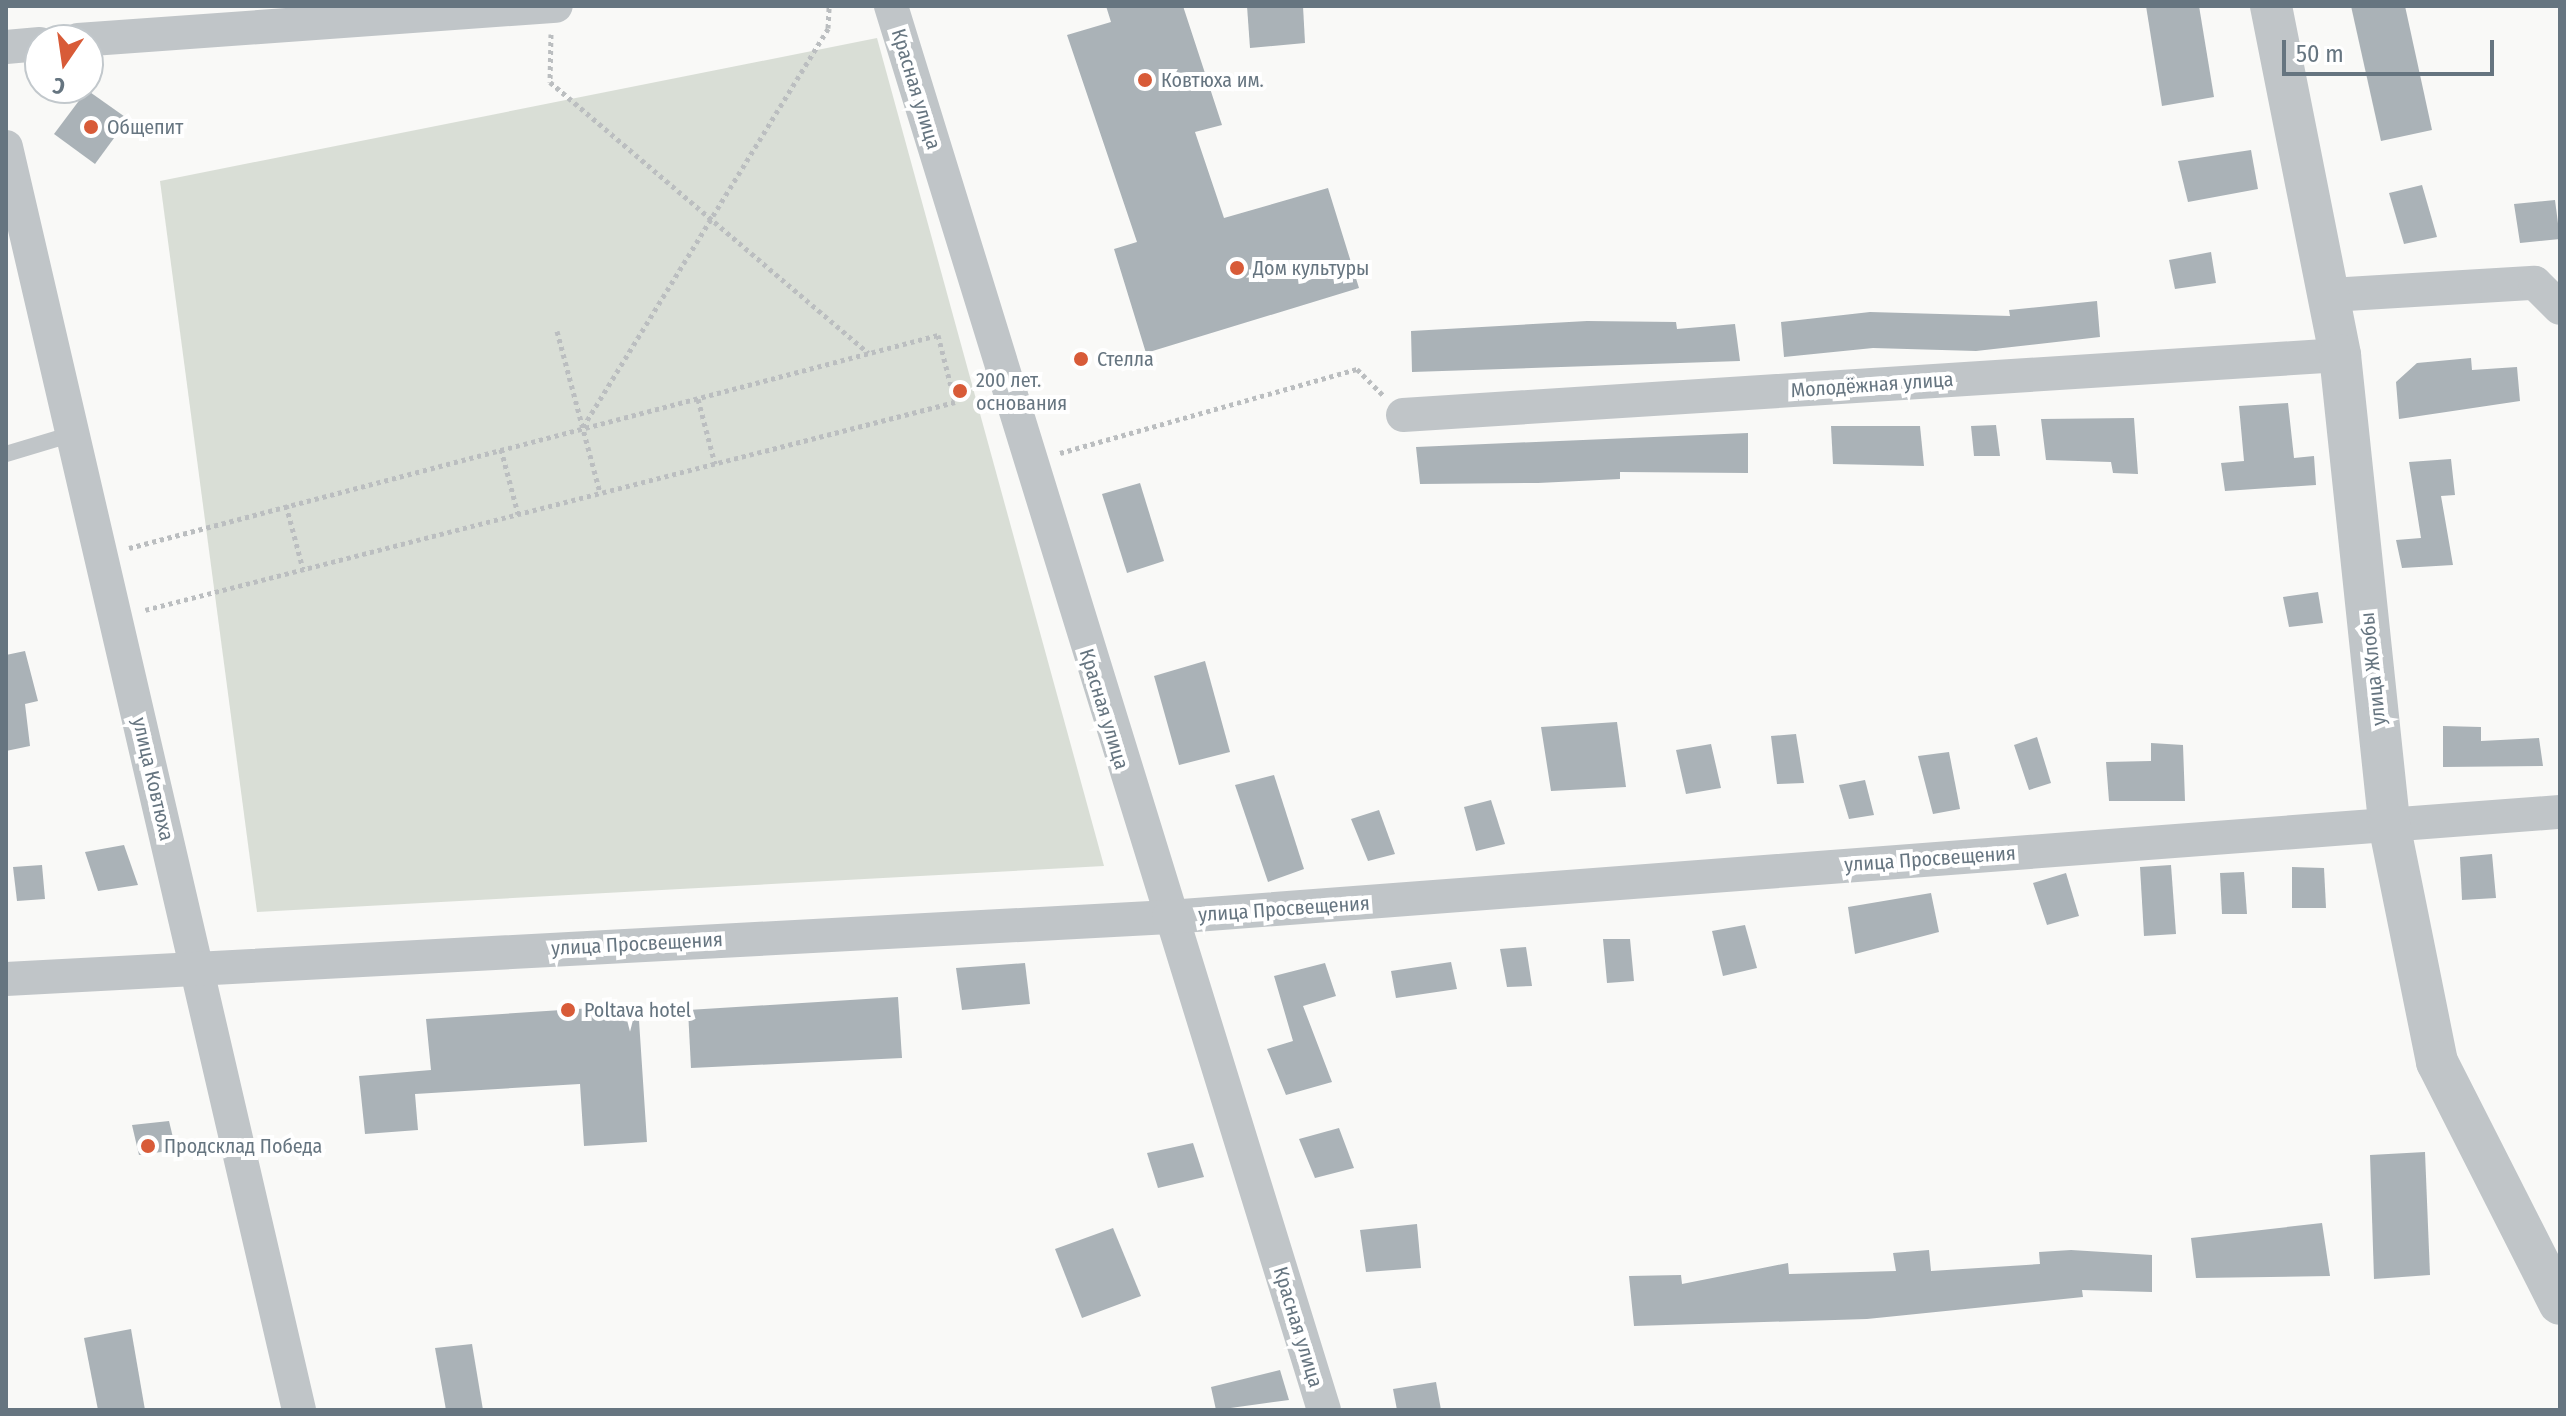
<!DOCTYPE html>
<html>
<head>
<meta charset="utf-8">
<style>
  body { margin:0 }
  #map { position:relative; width:2566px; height:1416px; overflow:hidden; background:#f9f9f7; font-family:"Fira Sans Condensed",sans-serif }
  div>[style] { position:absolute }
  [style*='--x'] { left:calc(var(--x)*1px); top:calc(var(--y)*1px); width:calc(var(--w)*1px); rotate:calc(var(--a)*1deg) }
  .green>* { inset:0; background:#d9ded6 }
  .building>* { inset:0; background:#aab2b7 }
  .path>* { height:5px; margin-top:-2.5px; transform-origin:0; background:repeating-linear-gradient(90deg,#bbbec0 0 4px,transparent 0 8px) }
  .service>* { height:16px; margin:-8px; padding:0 8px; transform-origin:8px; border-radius:8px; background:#c0c5c8 }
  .minor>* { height:34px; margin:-17px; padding:0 17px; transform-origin:17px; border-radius:17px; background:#c0c5c8 }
  .tertiary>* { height:42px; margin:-21px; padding:0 21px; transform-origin:21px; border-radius:21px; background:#c0c5c8 }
  .dots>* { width:22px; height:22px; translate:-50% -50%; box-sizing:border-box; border:4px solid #fff; border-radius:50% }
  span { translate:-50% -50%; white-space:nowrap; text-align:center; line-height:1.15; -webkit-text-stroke:8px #fff; paint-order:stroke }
  .poi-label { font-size:20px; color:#667580 }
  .left { translate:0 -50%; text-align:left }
  .street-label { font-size:20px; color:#667580 }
  .frame { position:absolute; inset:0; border:8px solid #667580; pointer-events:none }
  .north { position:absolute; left:24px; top:24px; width:80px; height:80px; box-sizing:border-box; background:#fff; border:2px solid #c2c8cc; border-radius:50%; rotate:193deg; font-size:22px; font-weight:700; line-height:32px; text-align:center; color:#667580 }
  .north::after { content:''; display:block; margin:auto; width:28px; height:36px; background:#d85b38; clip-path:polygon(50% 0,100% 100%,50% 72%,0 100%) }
  .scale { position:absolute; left:2282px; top:40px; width:212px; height:36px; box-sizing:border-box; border:4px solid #667580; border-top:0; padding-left:10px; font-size:24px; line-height:28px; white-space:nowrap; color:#667580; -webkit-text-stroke:6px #fff; paint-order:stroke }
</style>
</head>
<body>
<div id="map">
  <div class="green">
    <div style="clip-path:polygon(877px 38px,1104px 866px,257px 912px,160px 181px)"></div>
  </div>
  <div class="building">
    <div style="clip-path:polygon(1106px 6px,1183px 6px,1222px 125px,1195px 132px,1224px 218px,1328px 188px,1359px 288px,1146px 353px,1114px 249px,1137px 242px,1067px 35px,1111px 22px)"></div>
    <div style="clip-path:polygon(1247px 6px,1303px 6px,1305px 43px,1250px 48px)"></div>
    <div style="clip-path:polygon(2146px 6px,2199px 6px,2214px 97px,2162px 106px)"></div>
    <div style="clip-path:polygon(2351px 6px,2405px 6px,2432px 130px,2381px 141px)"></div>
    <div style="clip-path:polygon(87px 90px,128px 119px,95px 164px,54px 134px)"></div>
    <div style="clip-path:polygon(2251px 150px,2258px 189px,2188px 202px,2178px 161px)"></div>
    <div style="clip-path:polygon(2422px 185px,2437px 237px,2404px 244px,2389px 193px)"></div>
    <div style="clip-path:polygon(2555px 200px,2560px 239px,2520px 243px,2514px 204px)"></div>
    <div style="clip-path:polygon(2211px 252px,2216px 283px,2175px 289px,2169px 260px)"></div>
    <div style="clip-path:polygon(2097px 301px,2100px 337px,1976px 351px,1873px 348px,1784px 357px,1781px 322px,1870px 312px,2010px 316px,2009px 310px)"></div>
    <div style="clip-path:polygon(1587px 321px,1676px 322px,1677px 329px,1735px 324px,1740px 361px,1412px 372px,1411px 331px)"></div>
    <div style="clip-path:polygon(2471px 358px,2472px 370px,2517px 367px,2520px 401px,2399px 419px,2396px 382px,2417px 363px)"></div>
    <div style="clip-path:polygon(2288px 403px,2294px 458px,2314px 456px,2316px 485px,2225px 491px,2221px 463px,2244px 461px,2239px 406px)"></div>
    <div style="clip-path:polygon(2134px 418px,2138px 474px,2113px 473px,2111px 462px,2046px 460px,2041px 419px)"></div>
    <div style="clip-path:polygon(1996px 425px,2000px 456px,1974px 456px,1971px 426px)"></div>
    <div style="clip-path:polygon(1831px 426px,1920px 426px,1924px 466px,1833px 464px)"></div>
    <div style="clip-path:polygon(1748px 433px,1748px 473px,1620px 472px,1620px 479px,1538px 483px,1420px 484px,1416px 447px)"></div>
    <div style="clip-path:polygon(2451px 459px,2455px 495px,2441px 496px,2453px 565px,2402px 568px,2396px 540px,2421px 538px,2409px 462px)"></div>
    <div style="clip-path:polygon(1140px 483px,1164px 561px,1127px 573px,1102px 494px)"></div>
    <div style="clip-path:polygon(2318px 592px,2323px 623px,2289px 627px,2283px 597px)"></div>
    <div style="clip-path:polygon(25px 651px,38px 701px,25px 704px,30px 746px,6px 751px,6px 655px)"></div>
    <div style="clip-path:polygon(1205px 661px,1230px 752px,1179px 765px,1154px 676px)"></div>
    <div style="clip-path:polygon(1617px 722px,1626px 787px,1551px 791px,1541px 727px)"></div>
    <div style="clip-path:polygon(2443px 726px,2481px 727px,2481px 741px,2539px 738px,2543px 766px,2443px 767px)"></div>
    <div style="clip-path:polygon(1796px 734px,1804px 783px,1777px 784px,1771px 736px)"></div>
    <div style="clip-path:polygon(2037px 737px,2051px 783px,2029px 790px,2014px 745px)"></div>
    <div style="clip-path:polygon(2151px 743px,2183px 745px,2185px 801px,2109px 801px,2106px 762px,2151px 761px)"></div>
    <div style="clip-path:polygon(1711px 744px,1721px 788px,1686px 794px,1676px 750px)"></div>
    <div style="clip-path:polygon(1949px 752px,1960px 809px,1933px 814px,1918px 756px)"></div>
    <div style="clip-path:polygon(1274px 775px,1304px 869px,1268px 882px,1235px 785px)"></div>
    <div style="clip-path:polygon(1865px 780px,1874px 815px,1849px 819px,1839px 785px)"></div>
    <div style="clip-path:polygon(1491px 800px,1505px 844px,1476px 851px,1464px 807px)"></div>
    <div style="clip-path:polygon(1379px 810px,1395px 854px,1368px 861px,1351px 819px)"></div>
    <div style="clip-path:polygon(124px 845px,138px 885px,98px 891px,85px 852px)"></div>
    <div style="clip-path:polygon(2492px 854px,2496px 898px,2462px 900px,2460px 857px)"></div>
    <div style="clip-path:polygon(42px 865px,45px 899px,17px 901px,13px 867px)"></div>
    <div style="clip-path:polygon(2171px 865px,2176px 934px,2144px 936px,2140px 867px)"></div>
    <div style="clip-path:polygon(2292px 867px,2324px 868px,2326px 908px,2292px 908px)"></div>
    <div style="clip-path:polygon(2244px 872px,2247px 914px,2222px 914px,2220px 873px)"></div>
    <div style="clip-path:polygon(2066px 873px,2079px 916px,2047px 925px,2033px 883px)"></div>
    <div style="clip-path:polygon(1931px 893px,1939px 932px,1855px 954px,1848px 907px)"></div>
    <div style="clip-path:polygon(1745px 925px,1757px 968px,1723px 976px,1712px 931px)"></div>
    <div style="clip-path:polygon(1603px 939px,1630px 939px,1634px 981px,1607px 983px)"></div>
    <div style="clip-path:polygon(1526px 947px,1532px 986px,1507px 987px,1500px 949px)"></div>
    <div style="clip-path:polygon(1451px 962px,1457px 989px,1396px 998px,1391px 971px)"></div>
    <div style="clip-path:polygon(1025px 963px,1030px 1004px,962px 1010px,956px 968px)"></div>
    <div style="clip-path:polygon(1325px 963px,1336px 996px,1303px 1006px,1332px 1082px,1286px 1095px,1267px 1049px,1293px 1041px,1274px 976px)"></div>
    <div style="clip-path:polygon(898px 997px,902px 1058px,691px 1068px,688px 1010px)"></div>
    <div style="clip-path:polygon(638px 1005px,647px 1142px,584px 1146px,580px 1084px,415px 1094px,418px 1130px,365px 1134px,359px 1076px,431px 1070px,426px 1019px)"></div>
    <div style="clip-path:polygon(169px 1121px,176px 1150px,139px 1155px,132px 1125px)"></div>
    <div style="clip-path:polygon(1339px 1128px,1354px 1168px,1315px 1178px,1299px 1139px)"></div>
    <div style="clip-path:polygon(1193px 1143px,1204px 1177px,1158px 1188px,1147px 1153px)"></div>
    <div style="clip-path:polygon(2425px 1152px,2430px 1275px,2374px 1279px,2370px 1155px)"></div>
    <div style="clip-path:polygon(2322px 1223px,2330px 1276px,2196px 1278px,2191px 1238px)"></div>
    <div style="clip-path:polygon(1417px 1224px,1421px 1268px,1366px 1272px,1360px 1230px)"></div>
    <div style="clip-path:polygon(1113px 1228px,1141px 1296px,1082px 1318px,1055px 1249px)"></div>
    <div style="clip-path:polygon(1929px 1250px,1931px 1271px,2040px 1264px,2039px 1252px,2071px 1250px,2152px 1255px,2152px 1292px,2082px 1290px,2083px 1297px,1867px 1319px,1634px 1326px,1629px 1276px,1681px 1275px,1682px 1284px,1788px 1263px,1789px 1274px,1896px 1271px,1893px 1253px)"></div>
    <div style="clip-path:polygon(131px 1329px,145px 1410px,98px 1410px,84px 1338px)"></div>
    <div style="clip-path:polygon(472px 1344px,483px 1410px,446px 1410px,435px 1348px)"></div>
    <div style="clip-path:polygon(1280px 1370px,1289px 1400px,1216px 1410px,1211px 1387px)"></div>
    <div style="clip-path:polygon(1436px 1382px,1441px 1410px,1397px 1410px,1393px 1389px)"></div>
  </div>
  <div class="path">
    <div style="--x:551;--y:34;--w:48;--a:91.2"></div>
    <div style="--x:550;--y:82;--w:418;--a:40.4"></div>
    <div style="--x:557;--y:331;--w:168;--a:75.1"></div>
    <div style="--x:698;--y:399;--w:67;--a:75.3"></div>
    <div style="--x:583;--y:427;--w:468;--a:-58.4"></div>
    <div style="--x:828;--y:28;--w:22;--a:-87"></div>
    <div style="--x:501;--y:449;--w:67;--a:75.3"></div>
    <div style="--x:1060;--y:453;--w:309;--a:-15.8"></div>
    <div style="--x:1357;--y:369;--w:37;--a:45"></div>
    <div style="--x:286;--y:505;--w:66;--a:75.1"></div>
    <div style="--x:129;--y:548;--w:837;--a:-14.75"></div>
    <div style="--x:938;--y:335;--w:69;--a:75.8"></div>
    <div style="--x:955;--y:402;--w:836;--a:165.6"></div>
  </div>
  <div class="service">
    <div style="--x:6;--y:454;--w:73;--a:-16.7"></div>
  </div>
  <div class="minor">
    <div style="--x:891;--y:6;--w:1469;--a:72.86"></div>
    <div style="--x:78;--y:40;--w:479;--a:-4.1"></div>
    <div style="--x:6;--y:47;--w:34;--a:-5"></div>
    <div style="--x:6;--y:147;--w:1297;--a:76.94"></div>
    <div style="--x:2330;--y:295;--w:205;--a:-3.4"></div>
    <div style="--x:2535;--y:283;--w:35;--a:45"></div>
    <div style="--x:1403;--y:415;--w:939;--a:-3.66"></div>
    <div style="--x:6;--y:979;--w:1165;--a:-3.05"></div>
    <div style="--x:1169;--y:917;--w:1395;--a:-4.32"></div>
  </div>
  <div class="tertiary">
    <div style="--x:2271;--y:6;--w:356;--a:78.8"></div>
    <div style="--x:2340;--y:355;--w:472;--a:84"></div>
    <div style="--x:2389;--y:824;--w:243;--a:78.6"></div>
    <div style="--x:2437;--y:1062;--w:271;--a:63.1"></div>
  </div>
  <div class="dots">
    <div style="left:1145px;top:80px;background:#d85b38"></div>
    <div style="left:91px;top:127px;background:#d85b38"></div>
    <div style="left:1237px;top:268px;background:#d85b38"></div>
    <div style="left:1081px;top:359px;background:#d85b38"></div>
    <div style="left:960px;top:391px;background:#d85b38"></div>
    <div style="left:568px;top:1010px;background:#d85b38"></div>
    <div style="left:148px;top:1146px;background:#d85b38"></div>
  </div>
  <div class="poi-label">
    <span class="left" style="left:1161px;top:80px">Ковтюха им.</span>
    <span class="left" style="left:107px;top:127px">Общепит</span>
    <span class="left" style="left:1253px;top:268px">Дом культуры</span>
    <span class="left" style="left:1097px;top:359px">Стелла</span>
    <span class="left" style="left:976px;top:392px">200 лет.<br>основания</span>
    <span class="left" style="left:584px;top:1010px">Poltava hotel</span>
    <span class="left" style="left:164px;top:1146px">Продсклад Победа</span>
  </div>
  <div class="street-label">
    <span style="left:916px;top:89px;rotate:73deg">Красная улица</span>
    <span style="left:1872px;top:385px;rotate:-4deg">Молодёжная улица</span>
    <span style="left:2373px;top:669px;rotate:-96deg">улица Жлобы</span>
    <span style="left:1104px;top:709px;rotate:73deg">Красная улица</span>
    <span style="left:153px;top:779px;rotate:77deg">улица Ковтюха</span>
    <span style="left:1930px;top:859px;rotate:-4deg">улица Просвещения</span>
    <span style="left:1284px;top:909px;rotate:-4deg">улица Просвещения</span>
    <span style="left:637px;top:944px;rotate:-3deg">улица Просвещения</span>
    <span style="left:1298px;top:1327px;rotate:73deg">Красная улица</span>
  </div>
  <div class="frame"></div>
  <div class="north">С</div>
  <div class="scale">50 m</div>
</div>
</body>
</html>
